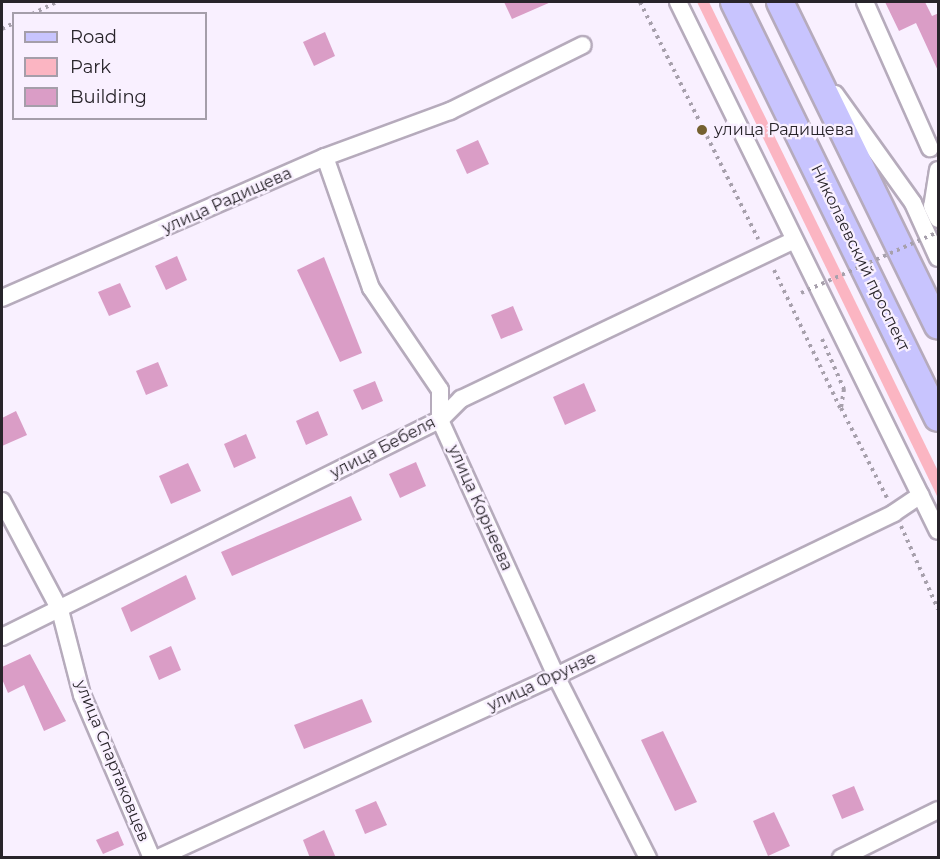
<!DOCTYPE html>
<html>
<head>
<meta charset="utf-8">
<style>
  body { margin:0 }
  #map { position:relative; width:940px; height:859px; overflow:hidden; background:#f9f0ff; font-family:Montserrat,sans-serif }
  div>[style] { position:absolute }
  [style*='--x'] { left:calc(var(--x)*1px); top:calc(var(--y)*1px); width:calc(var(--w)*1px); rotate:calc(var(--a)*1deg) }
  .green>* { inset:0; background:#fbb5c2 }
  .building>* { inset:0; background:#da9dc6 }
  .path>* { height:4px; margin-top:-2px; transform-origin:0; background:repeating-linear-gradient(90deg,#a7a0ac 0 3px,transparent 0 7.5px) }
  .roads { filter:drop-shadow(2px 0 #b6abbc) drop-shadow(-2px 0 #b6abbc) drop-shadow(0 2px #b6abbc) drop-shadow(0 -2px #b6abbc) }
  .street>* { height:16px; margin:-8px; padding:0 8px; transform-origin:8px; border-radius:8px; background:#fff }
  .primary>* { height:26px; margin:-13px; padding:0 13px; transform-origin:13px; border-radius:13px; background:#c8c4fe }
  .path-bridge>* { height:4px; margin-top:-2px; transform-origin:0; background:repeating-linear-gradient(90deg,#a7a0ac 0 3px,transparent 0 7.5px) }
  .dots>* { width:16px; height:16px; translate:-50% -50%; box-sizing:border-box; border:3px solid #f9f0ff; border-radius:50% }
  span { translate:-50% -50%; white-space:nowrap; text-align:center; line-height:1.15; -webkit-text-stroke:4.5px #f9f0ff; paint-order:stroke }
  .poi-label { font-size:16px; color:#28242a }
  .left { translate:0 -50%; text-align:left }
  .street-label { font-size:16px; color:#28242a }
  .frame { position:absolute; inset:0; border:3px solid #28242a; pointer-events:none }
  .legend { position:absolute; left:12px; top:12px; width:195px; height:108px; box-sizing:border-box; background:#f9f0ff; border:2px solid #a59eaa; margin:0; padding:8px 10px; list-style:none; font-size:18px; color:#28242a }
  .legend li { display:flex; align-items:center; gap:12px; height:30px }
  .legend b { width:30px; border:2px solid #a59eaa }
</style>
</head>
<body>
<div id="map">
  <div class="green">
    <div style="clip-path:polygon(697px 2px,709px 2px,938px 471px,938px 498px)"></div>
  </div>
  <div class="building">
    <div style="clip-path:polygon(504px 2px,551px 2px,512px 19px)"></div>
    <div style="clip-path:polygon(885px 2px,925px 2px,932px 16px,939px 13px,939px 73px,916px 23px,899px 31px)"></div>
    <div style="clip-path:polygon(325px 32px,335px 56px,314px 66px,303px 42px)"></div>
    <div style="clip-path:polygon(478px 140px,489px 164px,467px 174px,456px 150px)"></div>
    <div style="clip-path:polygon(177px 256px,187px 280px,166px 290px,155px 266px)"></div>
    <div style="clip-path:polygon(324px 257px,362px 353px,340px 362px,297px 270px)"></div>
    <div style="clip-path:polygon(120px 283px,131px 307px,109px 316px,98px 292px)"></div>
    <div style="clip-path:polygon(513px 306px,523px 330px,501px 339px,491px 315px)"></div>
    <div style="clip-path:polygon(158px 362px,168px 386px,146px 395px,136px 371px)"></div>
    <div style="clip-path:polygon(375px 381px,383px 401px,362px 410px,353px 390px)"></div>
    <div style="clip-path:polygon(584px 383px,596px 411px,565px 425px,553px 397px)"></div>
    <div style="clip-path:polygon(16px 411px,27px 435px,2px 446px,2px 418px)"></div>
    <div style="clip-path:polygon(318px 411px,328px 435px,306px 445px,296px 421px)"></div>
    <div style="clip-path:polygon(246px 434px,256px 458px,234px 468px,224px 444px)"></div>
    <div style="clip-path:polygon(416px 462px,426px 486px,400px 498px,389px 474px)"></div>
    <div style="clip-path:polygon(188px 463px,201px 491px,171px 504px,159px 476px)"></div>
    <div style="clip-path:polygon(351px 496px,362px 520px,232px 576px,221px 552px)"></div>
    <div style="clip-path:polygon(186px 575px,196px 599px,131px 632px,121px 608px)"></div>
    <div style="clip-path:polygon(171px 646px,181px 670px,159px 680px,149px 656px)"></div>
    <div style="clip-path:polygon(30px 654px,66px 721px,44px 731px,24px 685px,8px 693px,2px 679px,2px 667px)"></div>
    <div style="clip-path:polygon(362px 699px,372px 722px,304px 749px,294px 725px)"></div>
    <div style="clip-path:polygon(663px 731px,697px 802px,675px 811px,641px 740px)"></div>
    <div style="clip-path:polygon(854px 786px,864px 810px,842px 819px,832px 795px)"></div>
    <div style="clip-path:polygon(376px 801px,387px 825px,365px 834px,355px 810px)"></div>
    <div style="clip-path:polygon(774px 812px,790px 846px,768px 856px,753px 821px)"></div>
    <div style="clip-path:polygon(324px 830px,336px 858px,310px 858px,303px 840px)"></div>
    <div style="clip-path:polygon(118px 831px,124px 845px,103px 854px,96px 840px)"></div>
  </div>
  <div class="path">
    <div style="--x:640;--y:2;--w:265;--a:63.5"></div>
    <div style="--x:32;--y:14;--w:28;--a:-26"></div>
    <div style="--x:2;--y:29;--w:13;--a:-27"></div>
    <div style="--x:774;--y:270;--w:153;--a:64.4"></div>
    <div style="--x:822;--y:339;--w:55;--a:66.3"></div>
    <div style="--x:844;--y:389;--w:19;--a:99"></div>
    <div style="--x:841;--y:408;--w:101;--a:62.9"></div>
    <div style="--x:901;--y:526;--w:91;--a:66"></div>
  </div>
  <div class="roads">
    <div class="street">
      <div style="--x:678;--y:2;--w:589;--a:63.83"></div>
      <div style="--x:865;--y:2;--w:160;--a:66"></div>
      <div style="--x:835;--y:94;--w:134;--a:54.4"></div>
      <div style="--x:913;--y:203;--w:60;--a:65.6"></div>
      <div style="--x:325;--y:157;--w:139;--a:70.7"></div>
      <div style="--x:371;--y:288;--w:123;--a:55.9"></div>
      <div style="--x:440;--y:390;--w:30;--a:90"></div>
      <div style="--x:440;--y:420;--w:281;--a:65.6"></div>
      <div style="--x:556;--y:676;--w:204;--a:63.2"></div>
      <div style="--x:938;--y:170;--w:36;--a:99"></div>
      <div style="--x:932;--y:206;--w:14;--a:65"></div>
      <div style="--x:2;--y:298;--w:352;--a:-23.6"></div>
      <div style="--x:325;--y:157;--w:133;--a:-20.2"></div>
      <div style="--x:450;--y:111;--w:148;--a:-26.4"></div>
      <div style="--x:2;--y:501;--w:123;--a:62"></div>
      <div style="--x:60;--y:610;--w:88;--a:75.5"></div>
      <div style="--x:82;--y:695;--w:177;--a:66.8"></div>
      <div style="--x:2;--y:637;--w:489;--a:-26.4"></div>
      <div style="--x:440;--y:420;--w:30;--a:-45"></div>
      <div style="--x:461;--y:399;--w:369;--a:-25.5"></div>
      <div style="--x:158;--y:858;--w:438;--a:-24.6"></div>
      <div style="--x:556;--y:676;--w:375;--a:-25.7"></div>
      <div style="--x:894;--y:513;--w:32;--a:-34"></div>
      <div style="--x:841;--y:858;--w:108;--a:-26.3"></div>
    </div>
    <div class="primary">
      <div style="--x:734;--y:2;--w:463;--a:63.9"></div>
      <div style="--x:780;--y:2;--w:360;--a:64"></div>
    </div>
  </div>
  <div class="path-bridge">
    <div style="--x:801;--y:293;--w:150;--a:-24"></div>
  </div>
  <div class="dots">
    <div style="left:702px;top:130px;background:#756130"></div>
  </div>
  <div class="poi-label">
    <span class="left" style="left:714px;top:130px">улица Радищева</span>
  </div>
  <div class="street-label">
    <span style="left:227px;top:201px;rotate:-24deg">улица Радищева</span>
    <span style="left:860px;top:258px;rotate:64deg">Николаевский проспект</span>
    <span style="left:383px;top:448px;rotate:-27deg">улица Бебеля</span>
    <span style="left:480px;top:508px;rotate:66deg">улица Корнеева</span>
    <span style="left:542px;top:682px;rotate:-25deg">улица Фрунзе</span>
    <span style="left:112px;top:761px;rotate:68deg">улица Спартаковцев</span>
  </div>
  <div class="frame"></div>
  <ul class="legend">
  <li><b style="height:8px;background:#c8c4fe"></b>Road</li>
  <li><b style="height:16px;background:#fbb5c2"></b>Park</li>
  <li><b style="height:16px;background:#da9dc6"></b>Building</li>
  </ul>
</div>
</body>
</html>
